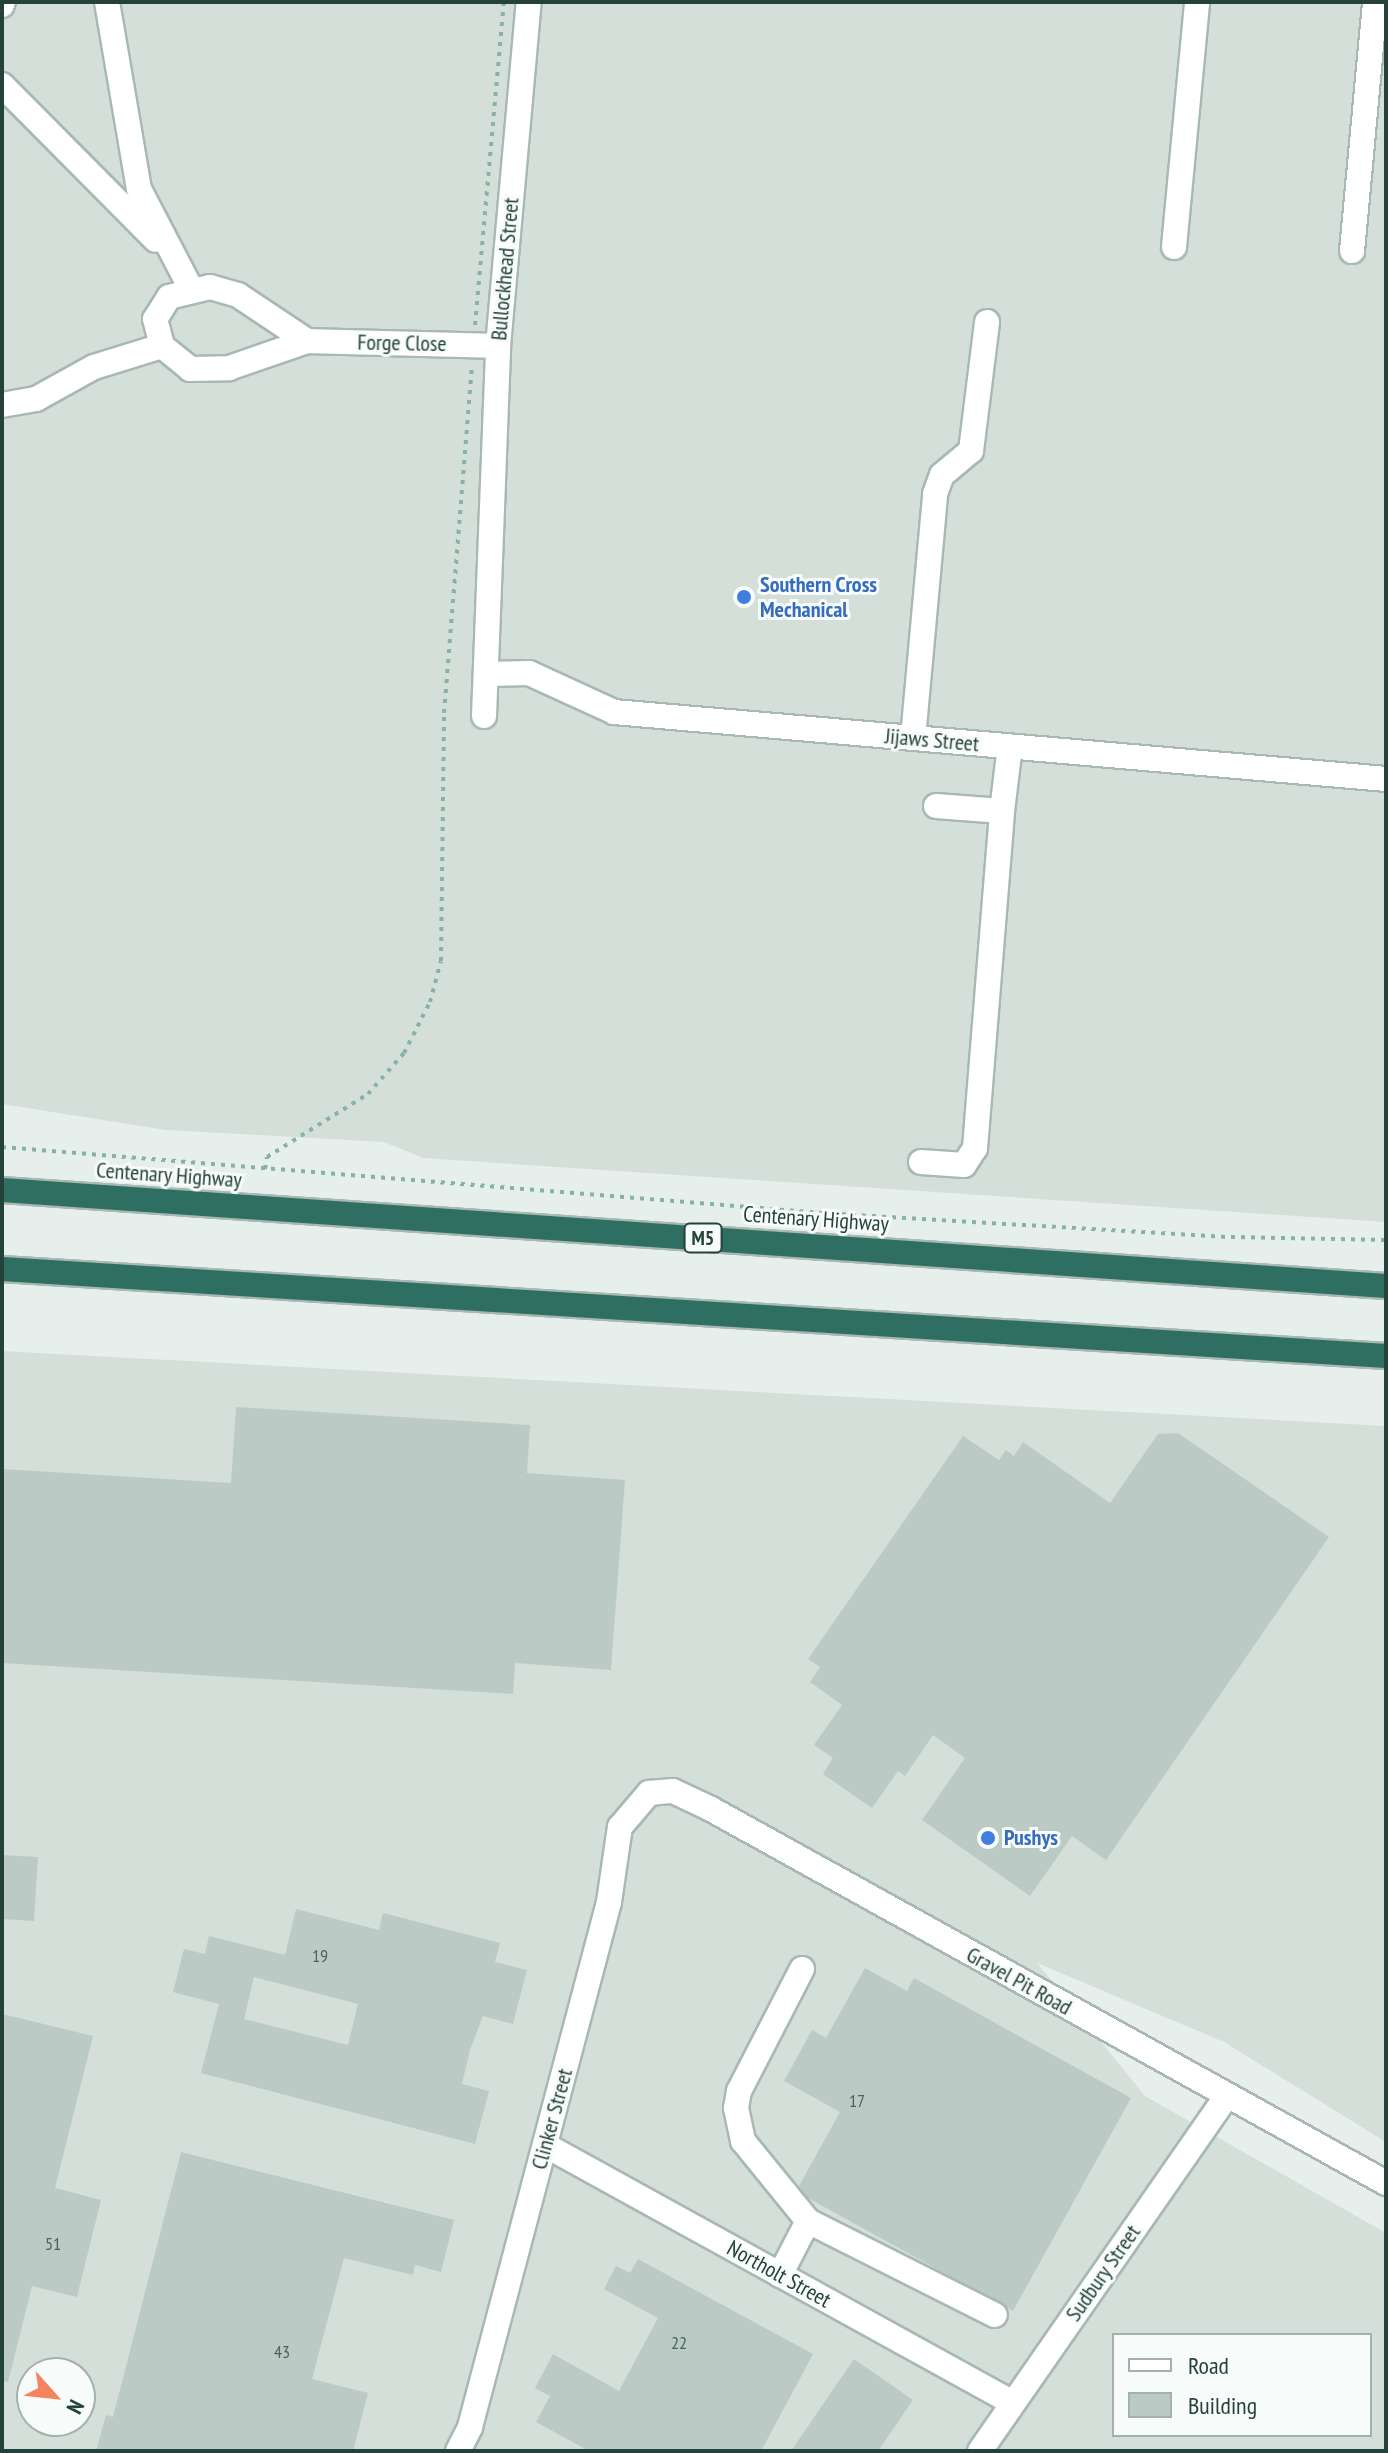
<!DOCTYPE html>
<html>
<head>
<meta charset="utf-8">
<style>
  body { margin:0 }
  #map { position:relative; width:1388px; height:2453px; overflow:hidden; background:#e6efeb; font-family:"PT Sans Narrow",sans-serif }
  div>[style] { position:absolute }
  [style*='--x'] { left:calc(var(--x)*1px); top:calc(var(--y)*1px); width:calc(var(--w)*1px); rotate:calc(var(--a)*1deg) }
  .built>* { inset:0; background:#d4dfda }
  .building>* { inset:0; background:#bbcac4 }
  .path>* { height:4px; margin-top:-2px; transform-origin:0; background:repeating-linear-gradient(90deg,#86b3a5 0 4px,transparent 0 10px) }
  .roads { filter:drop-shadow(2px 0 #a8b8b2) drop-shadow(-2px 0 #a8b8b2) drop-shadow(0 2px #a8b8b2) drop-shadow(0 -2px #a8b8b2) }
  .minor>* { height:24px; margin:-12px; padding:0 12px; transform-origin:12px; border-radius:12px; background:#fff }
  .highway>* { height:24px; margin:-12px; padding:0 12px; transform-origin:12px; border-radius:12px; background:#2f6f62 }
  .dots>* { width:22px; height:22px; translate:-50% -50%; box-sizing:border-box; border:4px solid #f7fbf9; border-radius:50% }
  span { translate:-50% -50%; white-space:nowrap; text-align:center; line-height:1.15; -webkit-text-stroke:6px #f7fbf9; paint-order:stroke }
  .number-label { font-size:18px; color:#4a645c }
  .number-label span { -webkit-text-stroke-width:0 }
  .shield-label span { padding:2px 6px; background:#f7fbf9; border:2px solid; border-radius:6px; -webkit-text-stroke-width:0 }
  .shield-label { font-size:20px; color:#24423a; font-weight:700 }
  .street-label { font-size:22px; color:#24423a }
  .shop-label { font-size:22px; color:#366cbe; font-weight:700 }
  .left { translate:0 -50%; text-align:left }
  .frame { position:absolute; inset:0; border:4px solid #24423a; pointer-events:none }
  .legend { position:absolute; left:1112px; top:2333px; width:260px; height:104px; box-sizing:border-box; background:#f7fbf9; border:2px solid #a3b1ad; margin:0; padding:10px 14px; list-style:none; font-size:24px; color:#24423a }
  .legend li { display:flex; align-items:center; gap:16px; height:40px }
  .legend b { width:40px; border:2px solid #a3b1ad }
  .north { position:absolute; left:16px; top:2357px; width:80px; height:80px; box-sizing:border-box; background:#f7fbf9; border:2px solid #a3b1ad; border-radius:50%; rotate:117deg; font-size:22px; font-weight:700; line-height:32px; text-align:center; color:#24423a }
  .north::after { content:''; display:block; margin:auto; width:28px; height:36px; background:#f4845f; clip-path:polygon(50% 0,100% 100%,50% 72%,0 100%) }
</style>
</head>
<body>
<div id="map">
  <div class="built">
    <div style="clip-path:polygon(2px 2px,1386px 2px,1386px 1222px,423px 1158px,384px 1142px,166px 1130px,2px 1104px)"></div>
    <div style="clip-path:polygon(evenodd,2px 1351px,1386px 1426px,1386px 2142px,1224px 2042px,1037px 1963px,1145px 2096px,1386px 2233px,1386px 2451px,2px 2451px,2px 1351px,1114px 2335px,1370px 2335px,1370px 2435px,1114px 2435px,1114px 2335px,2px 1351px,32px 2373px,80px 2373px,80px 2421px,32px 2421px,32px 2373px)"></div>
  </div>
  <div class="building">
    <div style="clip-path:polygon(236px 1407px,530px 1425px,527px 1473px,625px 1480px,611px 1670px,515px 1663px,513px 1694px,2px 1663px,2px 1469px,231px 1483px)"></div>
    <div style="clip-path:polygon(1178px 1433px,1329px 1537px,1106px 1860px,1072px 1836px,1030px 1896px,922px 1820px,965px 1758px,933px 1735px,905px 1776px,898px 1771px,872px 1808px,823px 1774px,833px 1758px,814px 1745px,842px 1705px,810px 1682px,820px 1667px,808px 1659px,963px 1436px,999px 1460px,1006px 1450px,1014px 1456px,1023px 1442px,1110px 1503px,1158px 1434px)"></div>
    <div style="clip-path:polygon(2px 1855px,38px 1857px,34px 1921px,2px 1919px)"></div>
    <div style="clip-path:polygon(evenodd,296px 1909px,379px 1930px,383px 1913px,500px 1943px,495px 1962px,527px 1970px,513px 2024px,483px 2016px,470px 2050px,462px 2084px,489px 2091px,475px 2144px,201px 2073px,219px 2004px,173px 1992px,184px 1949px,205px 1954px,209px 1936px,285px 1955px,296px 1909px,254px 1977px,358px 2004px,348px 2045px,244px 2019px,254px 1977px)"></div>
    <div style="clip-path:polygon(865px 1968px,907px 1991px,914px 1978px,1131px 2098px,1013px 2311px,808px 2198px,799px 2186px,840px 2112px,784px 2081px,812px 2030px,826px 2038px)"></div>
    <div style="clip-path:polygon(2px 2014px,93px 2036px,55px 2188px,101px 2200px,77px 2297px,32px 2286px,8px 2382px,2px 2381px)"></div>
    <div style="clip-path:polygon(181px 2152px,454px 2220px,441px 2272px,415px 2265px,413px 2275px,344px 2258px,312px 2379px,368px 2393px,353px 2451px,96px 2451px,106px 2415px,113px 2417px)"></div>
    <div style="clip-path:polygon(638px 2259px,813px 2354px,761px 2451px,589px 2451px,536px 2422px,550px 2396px,535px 2388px,553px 2354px,619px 2391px,658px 2318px,604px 2289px,616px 2266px,630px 2273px)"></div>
    <div style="clip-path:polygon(854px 2359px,913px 2400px,878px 2451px,791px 2451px)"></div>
  </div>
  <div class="path">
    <div style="--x:475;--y:325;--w:324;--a:-84.9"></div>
    <div style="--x:2;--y:1147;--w:823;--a:4.6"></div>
    <div style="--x:822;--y:1213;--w:410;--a:3.4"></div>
    <div style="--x:1231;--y:1237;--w:155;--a:1.1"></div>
    <div style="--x:265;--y:1169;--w:12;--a:-81"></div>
    <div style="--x:267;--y:1157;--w:119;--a:-32"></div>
    <div style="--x:368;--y:1094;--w:55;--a:-48.7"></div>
    <div style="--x:404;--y:1053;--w:57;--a:-63"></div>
    <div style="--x:430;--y:1002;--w:42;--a:-75"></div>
    <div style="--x:441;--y:961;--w:248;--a:-89.3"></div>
    <div style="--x:444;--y:713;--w:348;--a:-85.4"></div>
  </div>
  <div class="roads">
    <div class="minor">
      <div style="--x:107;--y:2;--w:190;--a:80.3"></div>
      <div style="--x:139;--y:189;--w:115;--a:62.5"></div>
      <div style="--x:2;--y:5;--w:3;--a:-72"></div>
      <div style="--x:2;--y:85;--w:218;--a:45.2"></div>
      <div style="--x:1174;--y:247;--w:246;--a:-84.6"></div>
      <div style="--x:1352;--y:251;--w:250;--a:-84.7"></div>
      <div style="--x:307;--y:341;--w:83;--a:-146.3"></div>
      <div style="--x:238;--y:295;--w:29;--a:-164"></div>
      <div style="--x:210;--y:287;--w:42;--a:166.3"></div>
      <div style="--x:169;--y:297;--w:26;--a:122"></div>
      <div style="--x:155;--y:319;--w:28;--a:75"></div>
      <div style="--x:162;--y:346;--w:36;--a:39"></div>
      <div style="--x:190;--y:369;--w:39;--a:-1"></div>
      <div style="--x:229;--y:368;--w:83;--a:-19.1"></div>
      <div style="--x:307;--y:341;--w:191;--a:1.5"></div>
      <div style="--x:2;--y:405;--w:35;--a:-10"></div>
      <div style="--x:36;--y:399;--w:66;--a:-28.9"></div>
      <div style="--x:94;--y:367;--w:71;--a:-17.2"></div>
      <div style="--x:487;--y:674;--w:42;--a:-1.4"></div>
      <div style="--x:529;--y:673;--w:94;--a:24.6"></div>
      <div style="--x:614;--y:712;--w:775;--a:4.96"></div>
      <div style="--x:484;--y:716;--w:370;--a:-87.8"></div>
      <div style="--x:498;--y:346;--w:345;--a:-84.9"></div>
      <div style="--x:913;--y:738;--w:245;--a:-84.8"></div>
      <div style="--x:935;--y:494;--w:20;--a:-70"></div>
      <div style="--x:942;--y:475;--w:38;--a:-40"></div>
      <div style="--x:971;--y:451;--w:130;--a:-82.9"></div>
      <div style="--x:936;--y:806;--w:66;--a:4.3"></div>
      <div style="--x:1002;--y:811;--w:65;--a:-83"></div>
      <div style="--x:921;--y:1162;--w:43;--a:4"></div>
      <div style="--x:964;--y:1165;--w:20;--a:-57"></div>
      <div style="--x:975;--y:1148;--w:338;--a:-85.4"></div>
      <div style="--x:802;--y:1969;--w:137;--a:117.3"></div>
      <div style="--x:739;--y:2091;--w:17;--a:100"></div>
      <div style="--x:736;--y:2108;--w:34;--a:78"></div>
      <div style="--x:743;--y:2141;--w:103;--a:50.9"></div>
      <div style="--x:808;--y:2221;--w:209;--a:26.7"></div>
      <div style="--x:545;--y:2145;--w:534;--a:28.87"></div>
      <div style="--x:780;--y:2275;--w:61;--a:-62.6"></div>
      <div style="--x:458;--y:2451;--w:27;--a:-63"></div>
      <div style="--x:470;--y:2427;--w:543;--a:-75.17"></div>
      <div style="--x:609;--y:1902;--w:76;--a:-81.7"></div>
      <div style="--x:620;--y:1827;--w:45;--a:-49.5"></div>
      <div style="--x:649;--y:1793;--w:24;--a:-5"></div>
      <div style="--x:673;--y:1791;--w:42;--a:25.3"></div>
      <div style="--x:711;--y:1809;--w:772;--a:28.99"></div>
      <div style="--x:980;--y:2451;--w:432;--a:-55.2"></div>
    </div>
    <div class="highway">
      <div style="--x:2;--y:1190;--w:1387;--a:3.97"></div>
      <div style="--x:2;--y:1269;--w:1387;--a:3.6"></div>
    </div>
  </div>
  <div class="dots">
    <div style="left:744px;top:597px;background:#3f7fe0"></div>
    <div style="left:988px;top:1838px;background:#3f7fe0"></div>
  </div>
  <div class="number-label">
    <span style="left:320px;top:1956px">19</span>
    <span style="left:857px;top:2101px">17</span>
    <span style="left:53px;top:2244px">51</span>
    <span style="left:679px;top:2343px">22</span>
    <span style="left:282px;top:2352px">43</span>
  </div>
  <div class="shield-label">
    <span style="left:703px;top:1238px">M5</span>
  </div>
  <div class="street-label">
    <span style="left:505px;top:269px;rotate:-85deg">Bullockhead Street</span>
    <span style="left:402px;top:343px;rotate:1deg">Forge Close</span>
    <span style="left:932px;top:740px;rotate:5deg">Jijaws Street</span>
    <span style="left:169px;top:1175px;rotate:4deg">Centenary Highway</span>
    <span style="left:816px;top:1219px;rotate:4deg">Centenary Highway</span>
    <span style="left:1019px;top:1981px;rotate:29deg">Gravel Pit Road</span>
    <span style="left:552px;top:2119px;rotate:-75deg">Clinker Street</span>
    <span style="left:1103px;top:2273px;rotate:-55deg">Sudbury Street</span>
    <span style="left:779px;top:2274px;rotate:29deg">Northolt Street</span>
  </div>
  <div class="shop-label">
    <span class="left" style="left:760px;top:597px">Southern Cross<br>Mechanical</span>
    <span class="left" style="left:1004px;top:1838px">Pushys</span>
  </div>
  <div class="frame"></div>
  <ul class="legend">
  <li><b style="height:10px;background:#fff"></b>Road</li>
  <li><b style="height:22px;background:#bbcac4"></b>Building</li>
  </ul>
  <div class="north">N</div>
</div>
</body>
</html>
